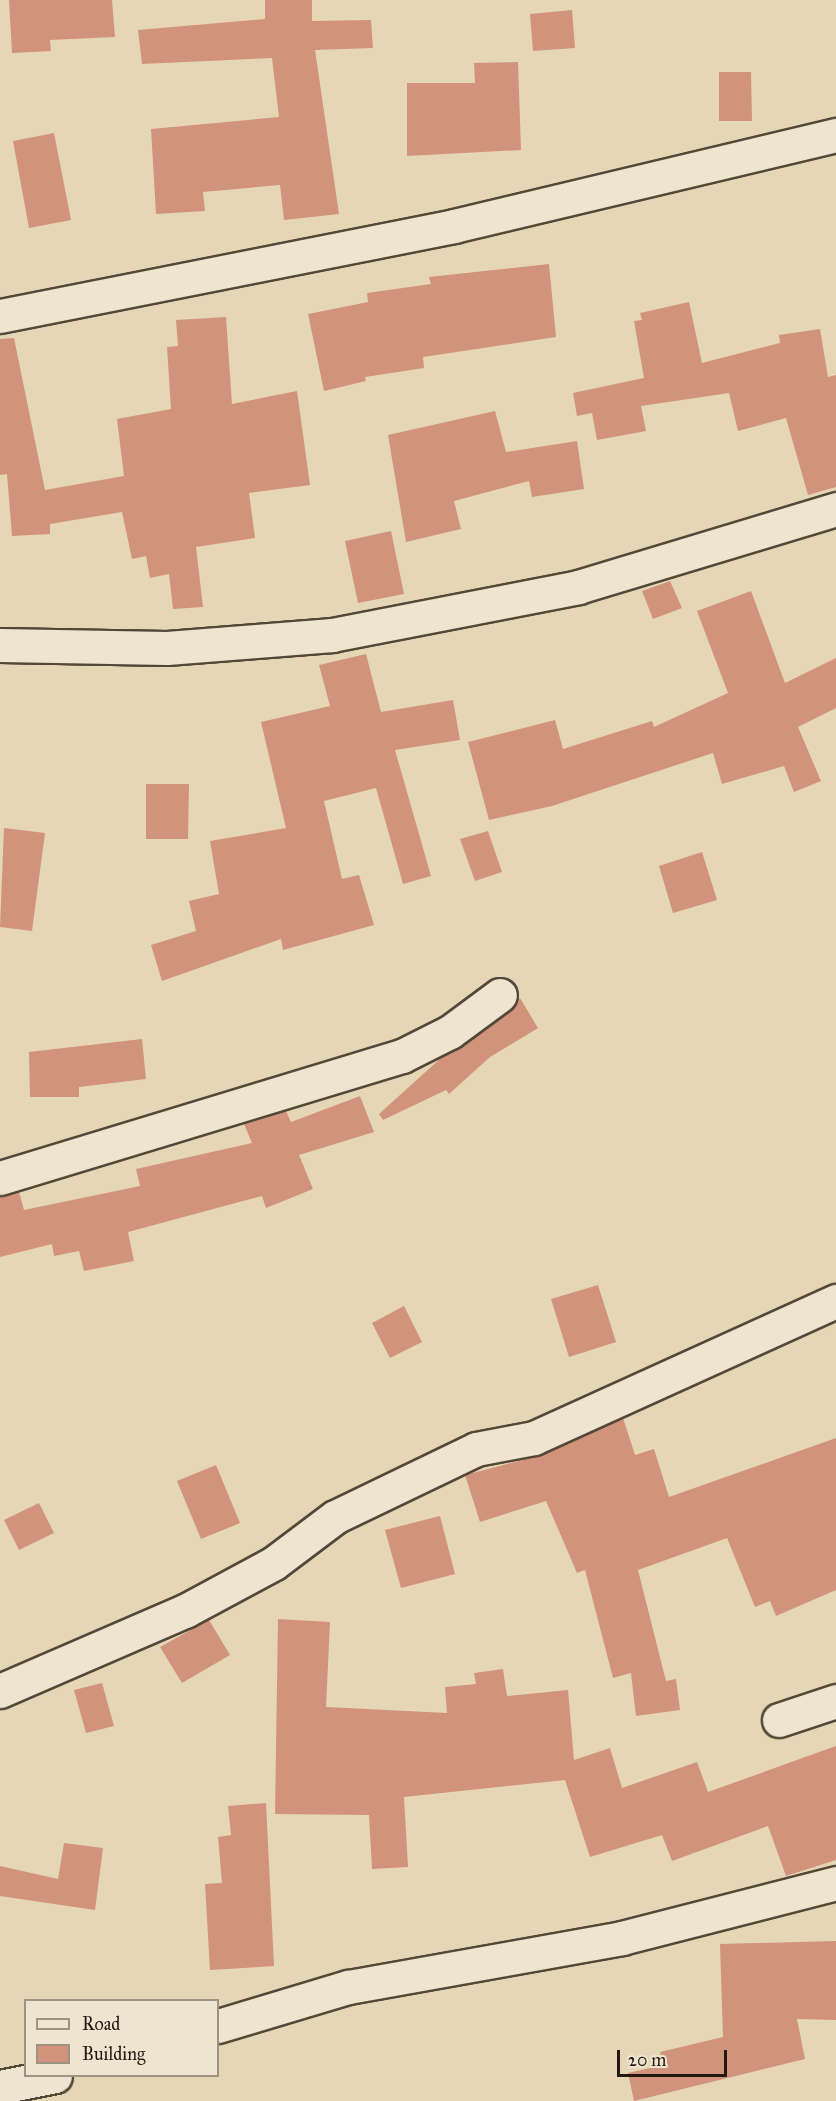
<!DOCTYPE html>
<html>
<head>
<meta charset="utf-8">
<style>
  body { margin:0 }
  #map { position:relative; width:836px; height:2101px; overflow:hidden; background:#e5d6b5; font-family:"IM FELL Great Primer",serif }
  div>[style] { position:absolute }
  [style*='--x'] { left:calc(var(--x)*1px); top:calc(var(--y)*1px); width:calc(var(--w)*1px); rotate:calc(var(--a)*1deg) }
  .building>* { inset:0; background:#d2937c }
  .roads { filter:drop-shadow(2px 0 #534838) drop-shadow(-2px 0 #534838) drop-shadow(0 2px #534838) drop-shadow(0 -2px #534838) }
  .minor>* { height:33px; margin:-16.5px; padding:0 16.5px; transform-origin:16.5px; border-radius:16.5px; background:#eee4cf }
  span { translate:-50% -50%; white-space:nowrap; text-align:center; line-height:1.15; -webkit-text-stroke:6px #eee4cf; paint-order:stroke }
  .legend { position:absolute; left:24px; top:1999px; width:195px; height:78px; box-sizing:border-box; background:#eee4cf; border:2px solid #9c9382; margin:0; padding:8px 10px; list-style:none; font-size:18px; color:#22190f }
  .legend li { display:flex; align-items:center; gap:12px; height:30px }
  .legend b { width:30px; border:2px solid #9c9382 }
  .scale { position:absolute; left:617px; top:2050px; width:110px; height:27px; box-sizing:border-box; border:3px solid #22190f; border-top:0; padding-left:8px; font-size:18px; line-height:21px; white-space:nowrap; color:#22190f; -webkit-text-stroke:4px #eee4cf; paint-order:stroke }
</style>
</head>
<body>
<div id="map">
  <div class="building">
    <div style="clip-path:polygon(9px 0,112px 0,115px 37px,50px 40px,51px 51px,12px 53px)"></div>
    <div style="clip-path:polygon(265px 0,312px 0,312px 21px,371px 20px,373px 48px,315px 50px,339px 214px,284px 220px,280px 185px,203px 192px,205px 211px,156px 214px,151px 129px,279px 117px,272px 58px,142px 64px,138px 30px,265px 19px)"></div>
    <div style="clip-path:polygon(572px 10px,575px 48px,533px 51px,530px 14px)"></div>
    <div style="clip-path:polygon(518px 62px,521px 150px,407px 156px,407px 83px,475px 83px,474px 63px)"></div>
    <div style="clip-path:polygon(719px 72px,751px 72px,752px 121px,719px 121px)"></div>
    <div style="clip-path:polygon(54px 133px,71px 220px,29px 228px,13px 141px)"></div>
    <div style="clip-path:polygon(549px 264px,556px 337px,423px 357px,424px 368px,365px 377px,366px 381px,324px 391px,308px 314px,368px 302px,367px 293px,431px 284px,429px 277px)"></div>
    <div style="clip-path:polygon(689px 302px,702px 363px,780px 343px,779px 335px,820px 329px,828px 377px,836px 375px,836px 487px,808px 495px,786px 418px,738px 431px,729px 393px,641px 406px,646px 431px,597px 440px,592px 413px,577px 416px,573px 393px,644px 378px,634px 321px,642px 320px,640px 313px)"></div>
    <div style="clip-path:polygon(226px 317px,232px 404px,297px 391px,310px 485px,249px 493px,255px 538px,196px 547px,203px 607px,173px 609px,169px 574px,150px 578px,146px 556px,132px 559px,122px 512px,50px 524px,50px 534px,12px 536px,7px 474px,0 475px,0 339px,14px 338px,45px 490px,124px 476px,117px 419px,171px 409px,167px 347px,178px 346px,176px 320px)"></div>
    <div style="clip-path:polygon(495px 411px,506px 452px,577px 441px,584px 489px,532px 497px,529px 481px,454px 501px,461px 529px,406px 542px,388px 435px)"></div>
    <div style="clip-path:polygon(391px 531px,404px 594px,358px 603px,345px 541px)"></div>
    <div style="clip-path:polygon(670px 581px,682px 608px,653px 619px,642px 591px)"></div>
    <div style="clip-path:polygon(751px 591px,785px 683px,836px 658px,836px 708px,798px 727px,821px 781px,794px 792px,784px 766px,722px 784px,713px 753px,552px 806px,489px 820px,468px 742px,555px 720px,563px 749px,652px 721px,654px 727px,728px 693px,697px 611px)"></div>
    <div style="clip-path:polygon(366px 654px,381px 712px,453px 700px,460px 740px,395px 750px,431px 876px,403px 884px,376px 788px,324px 801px,342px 879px,359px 875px,374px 925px,283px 950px,281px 939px,162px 981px,151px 945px,196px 931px,189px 901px,219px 894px,210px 841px,286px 828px,261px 722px,330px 706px,319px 665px)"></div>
    <div style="clip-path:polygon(146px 784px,189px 784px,188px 839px,146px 839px)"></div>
    <div style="clip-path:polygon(4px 828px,45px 833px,32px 931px,0 927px)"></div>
    <div style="clip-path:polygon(488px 831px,502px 872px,475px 881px,460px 839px)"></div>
    <div style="clip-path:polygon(702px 852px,717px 900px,673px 913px,659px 866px)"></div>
    <div style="clip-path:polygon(520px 998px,538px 1028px,490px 1057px,449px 1094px,446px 1090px,383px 1120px,379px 1114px,441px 1058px,511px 1010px)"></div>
    <div style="clip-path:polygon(142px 1039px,146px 1079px,79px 1087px,79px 1097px,30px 1097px,29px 1052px)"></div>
    <div style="clip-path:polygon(360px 1096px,374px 1132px,299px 1155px,313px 1189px,266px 1208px,262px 1196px,128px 1232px,134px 1261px,84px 1271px,79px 1251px,54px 1256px,52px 1244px,0 1257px,0 1196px,19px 1192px,24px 1210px,140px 1186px,136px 1169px,252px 1143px,244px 1124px,286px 1111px,291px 1122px)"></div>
    <div style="clip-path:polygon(598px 1285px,616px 1342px,569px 1357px,551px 1299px)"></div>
    <div style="clip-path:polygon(404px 1306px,422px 1342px,390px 1358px,372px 1323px)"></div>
    <div style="clip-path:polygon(623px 1418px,635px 1455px,654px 1449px,669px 1497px,836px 1438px,836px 1590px,776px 1616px,770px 1601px,755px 1607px,727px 1538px,638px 1570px,666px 1681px,676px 1679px,680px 1710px,636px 1716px,631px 1673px,613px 1678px,585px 1570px,577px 1573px,546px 1501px,480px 1522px,465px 1475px,542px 1455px)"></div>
    <div style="clip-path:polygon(216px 1465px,240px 1523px,201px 1539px,177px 1481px)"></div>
    <div style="clip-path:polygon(39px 1503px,54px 1533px,19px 1550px,4px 1520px)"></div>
    <div style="clip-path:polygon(440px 1516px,455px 1574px,401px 1588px,385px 1530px)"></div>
    <div style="clip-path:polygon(278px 1619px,330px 1622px,326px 1707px,447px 1713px,445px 1687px,476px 1684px,474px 1673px,503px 1669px,507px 1696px,568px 1690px,574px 1760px,610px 1748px,622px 1788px,697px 1762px,708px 1792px,836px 1746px,836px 1860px,786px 1876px,768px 1826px,672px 1861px,662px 1835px,590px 1857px,565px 1780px,404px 1797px,408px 1867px,372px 1869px,369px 1815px,275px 1814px)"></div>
    <div style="clip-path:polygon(209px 1620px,230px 1655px,182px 1683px,160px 1647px)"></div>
    <div style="clip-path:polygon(102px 1683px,114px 1726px,86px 1733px,74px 1690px)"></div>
    <div style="clip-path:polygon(266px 1803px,274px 1966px,210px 1970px,205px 1884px,222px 1883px,218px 1837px,231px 1835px,228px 1806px)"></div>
    <div style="clip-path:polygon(64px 1843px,103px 1848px,95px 1910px,0 1896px,0 1866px,58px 1879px)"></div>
    <div style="clip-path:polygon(836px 1941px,836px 2020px,797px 2019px,805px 2059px,634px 2101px,628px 2073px,663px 2065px,660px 2052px,723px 2037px,720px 1944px)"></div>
  </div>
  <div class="roads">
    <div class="minor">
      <div style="--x:0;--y:316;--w:463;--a:-11.2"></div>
      <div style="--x:454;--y:226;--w:393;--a:-13.4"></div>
      <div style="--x:0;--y:645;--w:167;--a:1"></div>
      <div style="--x:167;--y:648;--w:166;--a:-4.5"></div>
      <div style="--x:332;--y:635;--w:251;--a:-11"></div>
      <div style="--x:578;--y:587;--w:270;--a:-16.8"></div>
      <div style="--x:0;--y:1178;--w:420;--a:-16.9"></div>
      <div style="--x:402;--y:1056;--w:54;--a:-26.6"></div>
      <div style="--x:450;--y:1032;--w:62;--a:-36.5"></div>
      <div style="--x:0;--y:1691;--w:202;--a:-23.4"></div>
      <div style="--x:185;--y:1611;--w:101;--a:-28.3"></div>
      <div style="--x:274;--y:1563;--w:76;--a:-37"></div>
      <div style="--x:335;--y:1517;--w:157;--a:-25.7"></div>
      <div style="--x:476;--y:1449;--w:59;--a:-10.7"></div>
      <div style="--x:534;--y:1438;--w:332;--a:-24.4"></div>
      <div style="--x:779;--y:1720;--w:60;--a:-18.4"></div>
      <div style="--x:218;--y:2026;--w:136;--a:-16.7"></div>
      <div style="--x:348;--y:1987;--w:278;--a:-10.1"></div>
      <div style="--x:622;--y:1938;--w:221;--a:-14.4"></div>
      <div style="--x:0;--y:2087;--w:56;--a:-11.3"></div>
    </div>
  </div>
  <ul class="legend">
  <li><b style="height:8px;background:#eee4cf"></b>Road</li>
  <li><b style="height:16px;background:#d2937c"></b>Building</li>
  </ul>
  <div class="scale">20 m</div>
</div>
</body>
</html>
